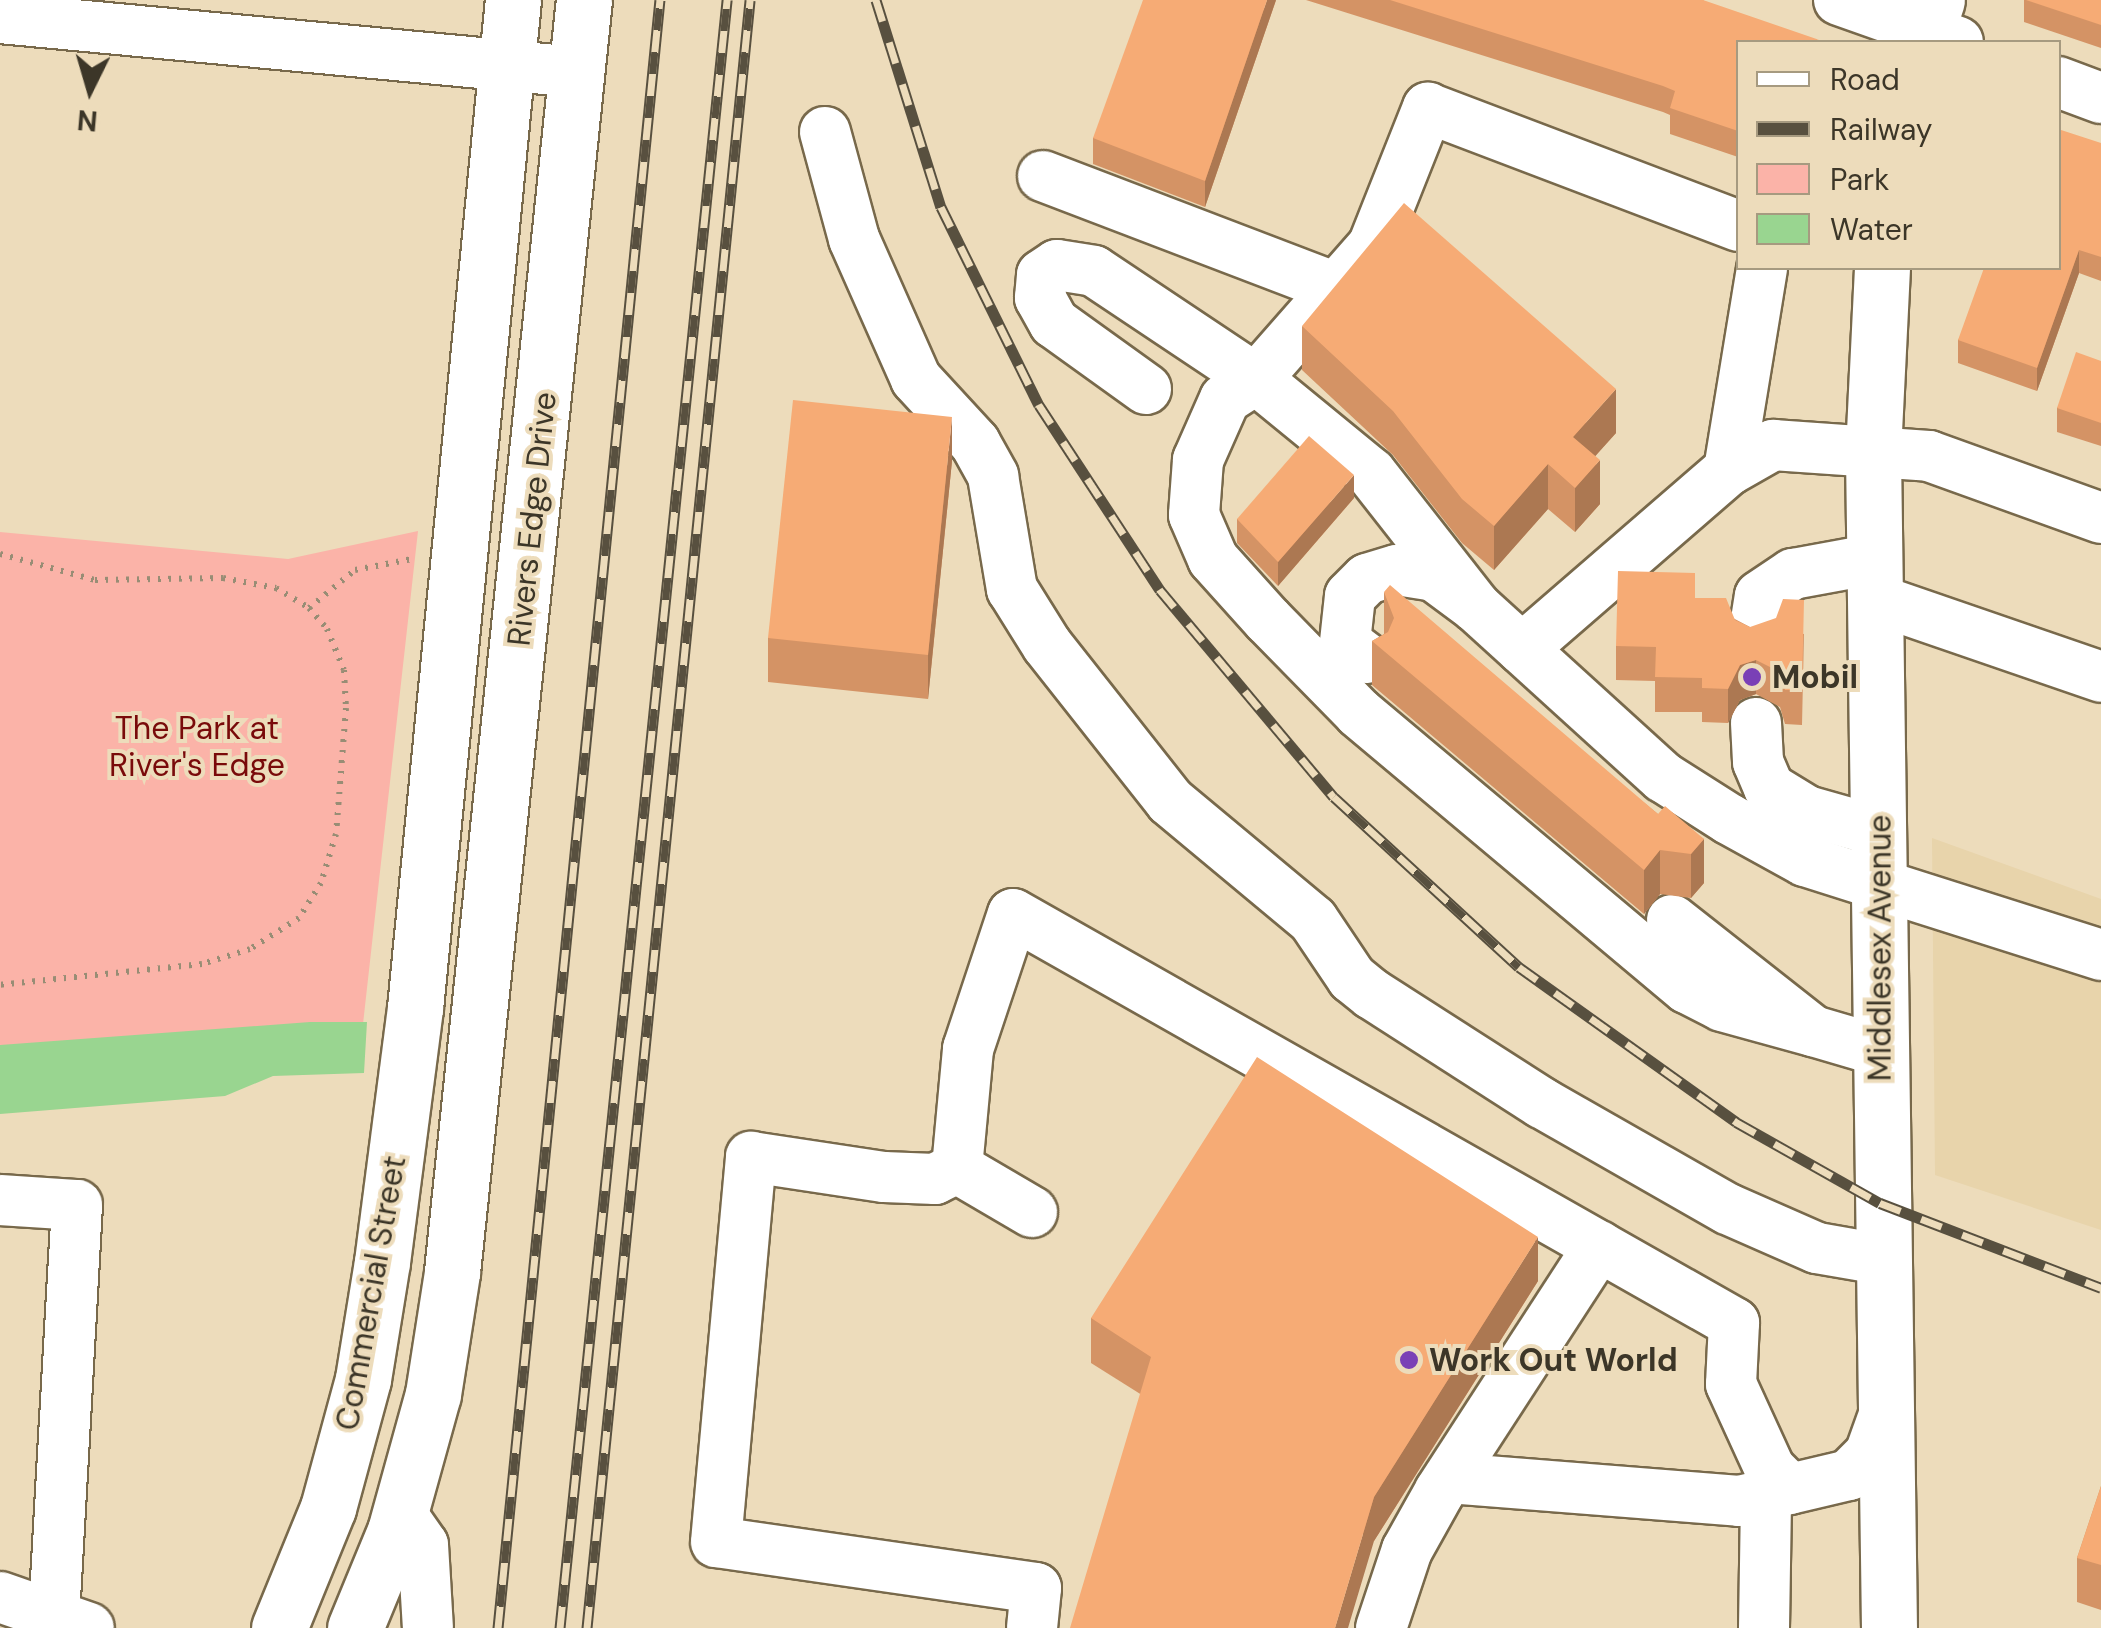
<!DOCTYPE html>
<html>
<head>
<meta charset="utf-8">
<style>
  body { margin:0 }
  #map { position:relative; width:2101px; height:1628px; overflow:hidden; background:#eddcbb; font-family:"DM Sans",sans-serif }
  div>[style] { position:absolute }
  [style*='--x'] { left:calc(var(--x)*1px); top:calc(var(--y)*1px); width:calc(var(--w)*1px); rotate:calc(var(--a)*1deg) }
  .built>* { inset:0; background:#e8d4ab }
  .green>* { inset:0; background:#fbb3a8 }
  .water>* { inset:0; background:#99d590 }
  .path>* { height:6px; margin-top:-3px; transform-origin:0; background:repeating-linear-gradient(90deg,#988d75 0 2.5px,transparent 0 10.5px) }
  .roads { filter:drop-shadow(2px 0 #78694b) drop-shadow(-2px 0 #78694b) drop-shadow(0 2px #78694b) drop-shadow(0 -2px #78694b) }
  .minor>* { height:50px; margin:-25px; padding:0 25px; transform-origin:25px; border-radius:25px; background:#fff }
  .major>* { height:55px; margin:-27.5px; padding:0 27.5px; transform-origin:27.5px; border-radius:27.5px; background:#fff }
  .rail>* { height:11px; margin-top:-5.5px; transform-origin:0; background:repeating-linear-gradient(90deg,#eddcbb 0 22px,#58503f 0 44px); box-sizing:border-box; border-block:2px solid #58503f }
  .wall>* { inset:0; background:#d49365 }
  .shaded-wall>* { inset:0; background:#ac7852 }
  .building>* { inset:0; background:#f6ab75 }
  .dots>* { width:28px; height:28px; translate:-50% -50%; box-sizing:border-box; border:5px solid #eddcbb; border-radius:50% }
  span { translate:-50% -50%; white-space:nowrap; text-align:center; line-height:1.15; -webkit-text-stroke:8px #eddcbb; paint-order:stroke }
  .street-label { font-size:32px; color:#3c3628 }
  .poi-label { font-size:32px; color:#3c3628; font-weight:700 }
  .left { translate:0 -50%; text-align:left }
  .park-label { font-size:32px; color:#790a0a }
  .legend { position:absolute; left:1736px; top:40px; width:325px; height:230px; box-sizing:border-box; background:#eddcbb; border:2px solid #a69a80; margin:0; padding:12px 18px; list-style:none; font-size:30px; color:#3c3628 }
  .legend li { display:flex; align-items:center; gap:20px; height:50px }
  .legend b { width:50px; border:2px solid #a69a80 }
  .north { position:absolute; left:40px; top:40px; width:100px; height:100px; -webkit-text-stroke:8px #eddcbb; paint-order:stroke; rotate:185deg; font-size:28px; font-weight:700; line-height:40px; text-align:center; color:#3c3628 }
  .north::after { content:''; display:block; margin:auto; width:35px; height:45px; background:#3c3628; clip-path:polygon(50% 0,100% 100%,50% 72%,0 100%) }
</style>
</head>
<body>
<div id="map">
  <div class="built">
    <div style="clip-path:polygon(1932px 838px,2101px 899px,2101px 1230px,1935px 1175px)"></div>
  </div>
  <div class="green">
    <div style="clip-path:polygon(418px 531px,362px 1033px,0 1054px,0 532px,288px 559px)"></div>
  </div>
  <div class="water">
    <div style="clip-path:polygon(310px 1022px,367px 1022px,364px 1073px,273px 1076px,225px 1096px,0 1114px,0 1045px)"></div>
  </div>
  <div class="path">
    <div style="--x:0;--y:554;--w:98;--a:15.3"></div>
    <div style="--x:95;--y:580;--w:128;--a:-0.9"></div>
    <div style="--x:223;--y:578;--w:54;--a:10.7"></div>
    <div style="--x:276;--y:588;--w:39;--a:31"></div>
    <div style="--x:309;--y:608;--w:28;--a:49"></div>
    <div style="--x:327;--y:629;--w:44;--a:67.5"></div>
    <div style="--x:344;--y:670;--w:38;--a:87"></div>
    <div style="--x:346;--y:708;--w:126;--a:94.5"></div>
    <div style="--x:336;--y:834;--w:51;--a:107"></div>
    <div style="--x:321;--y:883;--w:41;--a:122.2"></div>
    <div style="--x:299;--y:918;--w:58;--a:147.7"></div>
    <div style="--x:250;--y:949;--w:50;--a:162.6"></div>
    <div style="--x:202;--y:964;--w:203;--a:174.1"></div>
    <div style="--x:309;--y:608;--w:60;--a:-39.6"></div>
    <div style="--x:355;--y:570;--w:58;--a:-10.9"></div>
  </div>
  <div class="roads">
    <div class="minor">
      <div style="--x:1839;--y:0;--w:126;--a:19.4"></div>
      <div style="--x:0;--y:18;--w:580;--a:5.35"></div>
      <div style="--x:2058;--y:82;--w:46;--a:20.4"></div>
      <div style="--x:825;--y:132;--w:111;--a:74.8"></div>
      <div style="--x:854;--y:239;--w:153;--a:66.1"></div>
      <div style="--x:916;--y:379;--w:87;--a:47.3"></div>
      <div style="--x:975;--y:443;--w:38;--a:61"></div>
      <div style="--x:993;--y:476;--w:115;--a:80.5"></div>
      <div style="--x:1012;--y:589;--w:66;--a:58"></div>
      <div style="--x:1047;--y:645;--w:199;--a:51.7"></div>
      <div style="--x:1170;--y:801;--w:186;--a:39.8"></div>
      <div style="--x:1313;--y:920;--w:70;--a:56.1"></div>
      <div style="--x:1352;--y:978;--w:26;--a:39"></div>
      <div style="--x:1372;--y:994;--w:202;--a:32.7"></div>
      <div style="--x:1542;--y:1103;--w:214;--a:29.7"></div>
      <div style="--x:1728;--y:1209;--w:97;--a:23.7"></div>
      <div style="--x:1817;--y:1248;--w:65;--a:9.8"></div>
      <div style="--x:1043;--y:176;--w:315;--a:20.9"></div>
      <div style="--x:1146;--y:389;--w:113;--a:-144.3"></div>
      <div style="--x:1054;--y:323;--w:29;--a:-119"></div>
      <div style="--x:1040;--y:298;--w:23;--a:-85"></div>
      <div style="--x:1042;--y:275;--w:18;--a:-34"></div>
      <div style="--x:1057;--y:265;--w:37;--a:9"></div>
      <div style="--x:1094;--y:271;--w:195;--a:33.7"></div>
      <div style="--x:1256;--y:379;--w:177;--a:-48.7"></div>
      <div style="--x:1373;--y:246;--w:149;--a:-68.3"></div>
      <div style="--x:1428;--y:108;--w:332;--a:20.8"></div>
      <div style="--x:1729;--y:470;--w:205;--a:-80.7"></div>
      <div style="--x:1875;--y:599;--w:239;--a:19"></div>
      <div style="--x:1476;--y:607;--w:170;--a:-128.1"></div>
      <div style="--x:1371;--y:473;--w:149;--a:-140.7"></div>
      <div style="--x:1256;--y:379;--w:37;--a:147"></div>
      <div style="--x:1225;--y:399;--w:67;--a:113.9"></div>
      <div style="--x:1198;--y:460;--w:55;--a:94.2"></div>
      <div style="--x:1194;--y:515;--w:48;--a:66.6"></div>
      <div style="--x:1213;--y:559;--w:82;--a:48"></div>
      <div style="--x:1268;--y:620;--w:130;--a:45.6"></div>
      <div style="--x:1359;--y:713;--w:428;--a:40"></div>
      <div style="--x:1687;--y:988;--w:39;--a:27"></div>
      <div style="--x:1722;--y:1006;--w:94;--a:15.4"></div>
      <div style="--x:1754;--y:633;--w:37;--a:-81"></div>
      <div style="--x:1760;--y:596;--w:40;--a:-34"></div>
      <div style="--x:1793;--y:574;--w:83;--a:-10.4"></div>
      <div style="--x:1522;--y:649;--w:274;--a:-40.9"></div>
      <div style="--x:1729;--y:470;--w:51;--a:-29.6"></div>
      <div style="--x:1773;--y:445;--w:156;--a:4"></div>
      <div style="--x:1929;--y:456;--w:183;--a:19.8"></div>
      <div style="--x:1366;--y:658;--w:26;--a:-143"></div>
      <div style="--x:1345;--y:642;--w:46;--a:-83.8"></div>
      <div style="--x:1350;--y:596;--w:24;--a:-45"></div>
      <div style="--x:1367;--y:579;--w:31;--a:-17"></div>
      <div style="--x:1397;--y:570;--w:37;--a:9"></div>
      <div style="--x:1434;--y:576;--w:52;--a:36.4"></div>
      <div style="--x:1476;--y:607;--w:253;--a:42.3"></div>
      <div style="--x:1663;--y:777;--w:78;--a:32.5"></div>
      <div style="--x:1729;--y:819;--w:87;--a:28.9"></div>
      <div style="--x:1805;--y:861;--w:311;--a:17.6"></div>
      <div style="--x:1756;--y:723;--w:39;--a:87"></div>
      <div style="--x:1758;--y:762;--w:28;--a:67"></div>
      <div style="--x:1769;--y:788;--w:44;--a:31.2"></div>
      <div style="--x:1807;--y:811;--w:77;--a:15.8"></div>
      <div style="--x:1672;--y:920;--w:179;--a:38.2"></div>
      <div style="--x:1813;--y:1031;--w:71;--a:16.4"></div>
      <div style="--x:957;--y:1168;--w:87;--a:30.4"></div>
      <div style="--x:0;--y:1200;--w:77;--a:3.7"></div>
      <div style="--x:77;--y:1205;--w:412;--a:93.2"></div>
      <div style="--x:1449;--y:1478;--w:291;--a:4.5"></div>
      <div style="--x:1739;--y:1501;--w:113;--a:-13.3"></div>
      <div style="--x:1849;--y:1475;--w:30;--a:-45"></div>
      <div style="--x:1870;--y:1454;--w:41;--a:-70.3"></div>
      <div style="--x:400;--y:1512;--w:40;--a:55.1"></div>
      <div style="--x:423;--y:1545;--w:83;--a:86.6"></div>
      <div style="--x:0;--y:1597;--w:94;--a:19.2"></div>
      <div style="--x:1032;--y:1628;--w:40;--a:-84.3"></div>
      <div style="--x:1036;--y:1588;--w:323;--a:-171.8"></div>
      <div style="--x:716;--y:1542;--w:387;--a:-84.8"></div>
      <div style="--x:751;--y:1157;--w:134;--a:8.6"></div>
      <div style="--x:884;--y:1177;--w:51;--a:2.2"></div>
      <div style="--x:935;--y:1179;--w:25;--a:-27"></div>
      <div style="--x:957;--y:1168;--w:120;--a:-84.7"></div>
      <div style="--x:968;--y:1049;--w:142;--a:-71.6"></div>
      <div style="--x:1013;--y:914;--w:829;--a:29.56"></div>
      <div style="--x:1734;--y:1323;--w:61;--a:92.8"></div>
      <div style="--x:1731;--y:1384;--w:94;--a:65.4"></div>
      <div style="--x:1770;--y:1469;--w:28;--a:45"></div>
      <div style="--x:1381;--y:1628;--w:82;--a:-71.6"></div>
      <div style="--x:1407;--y:1550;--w:68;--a:-60.8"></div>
      <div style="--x:1440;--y:1491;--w:292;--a:-57"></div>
      <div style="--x:1764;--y:1628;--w:132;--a:-89.1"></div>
    </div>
    <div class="major">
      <div style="--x:1923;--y:42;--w:44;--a:-71.6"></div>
      <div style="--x:1882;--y:268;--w:186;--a:92.8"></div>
      <div style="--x:1873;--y:454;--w:1174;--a:89.22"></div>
      <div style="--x:279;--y:1628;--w:130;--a:-67.8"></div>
      <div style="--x:328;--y:1508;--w:134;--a:-74.8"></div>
      <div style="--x:363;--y:1379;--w:119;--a:-80.8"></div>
      <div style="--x:382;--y:1262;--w:256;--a:-82.6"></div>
      <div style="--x:415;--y:1008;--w:1013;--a:-84.45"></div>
      <div style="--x:355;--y:1628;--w:105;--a:-67.6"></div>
      <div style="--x:395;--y:1531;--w:142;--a:-74.5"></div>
      <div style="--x:433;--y:1394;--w:123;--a:-81.1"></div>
      <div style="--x:452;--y:1272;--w:1279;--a:-84.08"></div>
    </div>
  </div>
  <div class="rail">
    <div style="--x:876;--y:0;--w:217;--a:72.6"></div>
    <div style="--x:941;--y:207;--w:221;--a:63.7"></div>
    <div style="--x:1039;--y:405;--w:221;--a:56.8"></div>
    <div style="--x:1160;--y:590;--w:270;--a:50"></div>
    <div style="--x:1334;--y:797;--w:251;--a:42.6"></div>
    <div style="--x:1519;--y:967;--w:267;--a:35.5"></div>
    <div style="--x:1736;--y:1122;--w:165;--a:29.4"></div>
    <div style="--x:1880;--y:1203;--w:237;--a:21"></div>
    <div style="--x:498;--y:1628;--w:1636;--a:-84.32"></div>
    <div style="--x:560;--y:1628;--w:1637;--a:-84.14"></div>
    <div style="--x:587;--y:1628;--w:1636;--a:-84.28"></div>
  </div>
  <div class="wall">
    <div style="clip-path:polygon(1276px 0,1205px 207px,1093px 164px,1093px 138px)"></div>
    <div style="clip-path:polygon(1306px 0,1703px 0,1738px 42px,1738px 157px,1670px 134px,1670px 115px,1663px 112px)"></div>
    <div style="clip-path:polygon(2024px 0,2101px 0,2101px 48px,2024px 22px)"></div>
    <div style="clip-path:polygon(2101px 143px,2101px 281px,2079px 273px,2037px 391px,1958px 363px,1958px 340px)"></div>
    <div style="clip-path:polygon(1302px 326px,1616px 433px,1595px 456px,1600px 504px,1575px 532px,1548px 509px,1494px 570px,1462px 543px,1393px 455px,1302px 370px)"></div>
    <div style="clip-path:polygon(2101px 361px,2101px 446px,2057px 432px,2057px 408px)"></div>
    <div style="clip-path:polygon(952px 461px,928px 699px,768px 682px,768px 638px)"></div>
    <div style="clip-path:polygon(1354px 498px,1278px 586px,1237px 543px,1237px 519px)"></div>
    <div style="clip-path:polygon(1384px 592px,1658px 814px,1704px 839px,1704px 883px,1691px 898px,1660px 894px,1644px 914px,1372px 685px,1372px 641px,1384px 634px)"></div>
    <div style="clip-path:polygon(1695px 598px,1750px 627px,1804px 634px,1802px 725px,1785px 724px,1780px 707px,1756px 694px,1740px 700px,1728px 723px,1702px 722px,1702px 712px,1655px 712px,1655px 681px,1616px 680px,1616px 646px)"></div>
    <div style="clip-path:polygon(1538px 1281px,1374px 1541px,1091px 1363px,1091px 1318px)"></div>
    <div style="clip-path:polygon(2101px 1486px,2101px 1610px,2077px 1602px,2077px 1558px)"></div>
  </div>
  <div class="shaded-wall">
    <div style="clip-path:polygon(1267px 0,1276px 0,1205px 207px,1205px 181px)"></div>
    <div style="clip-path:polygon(2079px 250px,2079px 273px,2037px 391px,2037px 368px)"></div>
    <div style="clip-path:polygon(1616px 389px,1616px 433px,1573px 481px,1573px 437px)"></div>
    <div style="clip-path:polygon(952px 417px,952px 461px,928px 699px,928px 655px)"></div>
    <div style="clip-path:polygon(1600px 460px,1600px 504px,1575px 532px,1575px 488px)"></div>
    <div style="clip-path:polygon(1548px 464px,1548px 509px,1494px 570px,1494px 526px)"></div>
    <div style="clip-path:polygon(1354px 475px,1354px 498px,1278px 586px,1278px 562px)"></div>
    <div style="clip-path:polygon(1756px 660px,1756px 694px,1740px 700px,1728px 723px,1728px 689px,1740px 665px)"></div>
    <div style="clip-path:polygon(1704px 839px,1704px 883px,1691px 898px,1691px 854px)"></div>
    <div style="clip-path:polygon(1660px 850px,1660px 894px,1644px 914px,1644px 870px)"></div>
    <div style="clip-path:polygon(1538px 1237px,1538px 1281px,1374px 1541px,1348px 1628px,1335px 1628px,1374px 1497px)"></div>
  </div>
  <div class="building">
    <div style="clip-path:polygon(1143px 0,1267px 0,1205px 181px,1093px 138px)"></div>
    <div style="clip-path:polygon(1390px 0,1703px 0,1822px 41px,1822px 42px,1738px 42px,1738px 131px,1670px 108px,1675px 91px,1663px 86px)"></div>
    <div style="clip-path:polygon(2026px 0,2101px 0,2101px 25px)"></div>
    <div style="clip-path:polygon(2058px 129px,2101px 143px,2101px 257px,2079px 250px,2037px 368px,1958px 340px,1984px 268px,2058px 268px)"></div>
    <div style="clip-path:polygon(1404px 203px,1616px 389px,1573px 437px,1600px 460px,1575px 488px,1548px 464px,1494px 526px,1462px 499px,1393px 411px,1302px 326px)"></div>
    <div style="clip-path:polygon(2076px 352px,2101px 361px,2101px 423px,2057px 408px)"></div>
    <div style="clip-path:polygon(793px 400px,952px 417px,928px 655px,768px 638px)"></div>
    <div style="clip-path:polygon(1309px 436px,1354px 475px,1278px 562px,1237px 519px)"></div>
    <div style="clip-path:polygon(1618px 571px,1695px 573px,1695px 598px,1726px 598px,1735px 620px,1750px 627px,1776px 618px,1783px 599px,1804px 600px,1802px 690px,1785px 690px,1780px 672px,1756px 660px,1740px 665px,1728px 689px,1702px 688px,1702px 678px,1655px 677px,1656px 647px,1616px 646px)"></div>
    <div style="clip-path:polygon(1390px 585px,1658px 814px,1665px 806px,1704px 839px,1691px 854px,1660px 850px,1644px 870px,1372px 641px,1388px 632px,1394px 618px,1384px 592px)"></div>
    <div style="clip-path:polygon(1257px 1057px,1538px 1237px,1374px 1497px,1335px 1628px,1070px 1628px,1151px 1357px,1091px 1318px)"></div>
    <div style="clip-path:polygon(2101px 1486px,2101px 1565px,2077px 1558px)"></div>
  </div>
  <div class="dots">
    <div style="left:1752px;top:677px;background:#7a40b6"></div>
    <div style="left:1409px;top:1360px;background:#7a40b6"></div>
  </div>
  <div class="street-label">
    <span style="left:532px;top:519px;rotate:-84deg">Rivers Edge Drive</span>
    <span style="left:1880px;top:948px;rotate:-90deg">Middlesex Avenue</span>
    <span style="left:371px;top:1293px;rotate:-80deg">Commercial Street</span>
  </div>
  <div class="poi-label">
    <span class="left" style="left:1772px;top:677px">Mobil</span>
    <span class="left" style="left:1429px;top:1360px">Work Out World</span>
  </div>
  <div class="park-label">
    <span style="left:197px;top:747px">The Park at<br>River's Edge</span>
  </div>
  <ul class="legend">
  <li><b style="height:12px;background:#fff"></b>Road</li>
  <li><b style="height:12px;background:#58503f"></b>Railway</li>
  <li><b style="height:28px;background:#fbb3a8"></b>Park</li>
  <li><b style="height:28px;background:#99d590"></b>Water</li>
  </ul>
  <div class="north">N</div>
</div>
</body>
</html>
